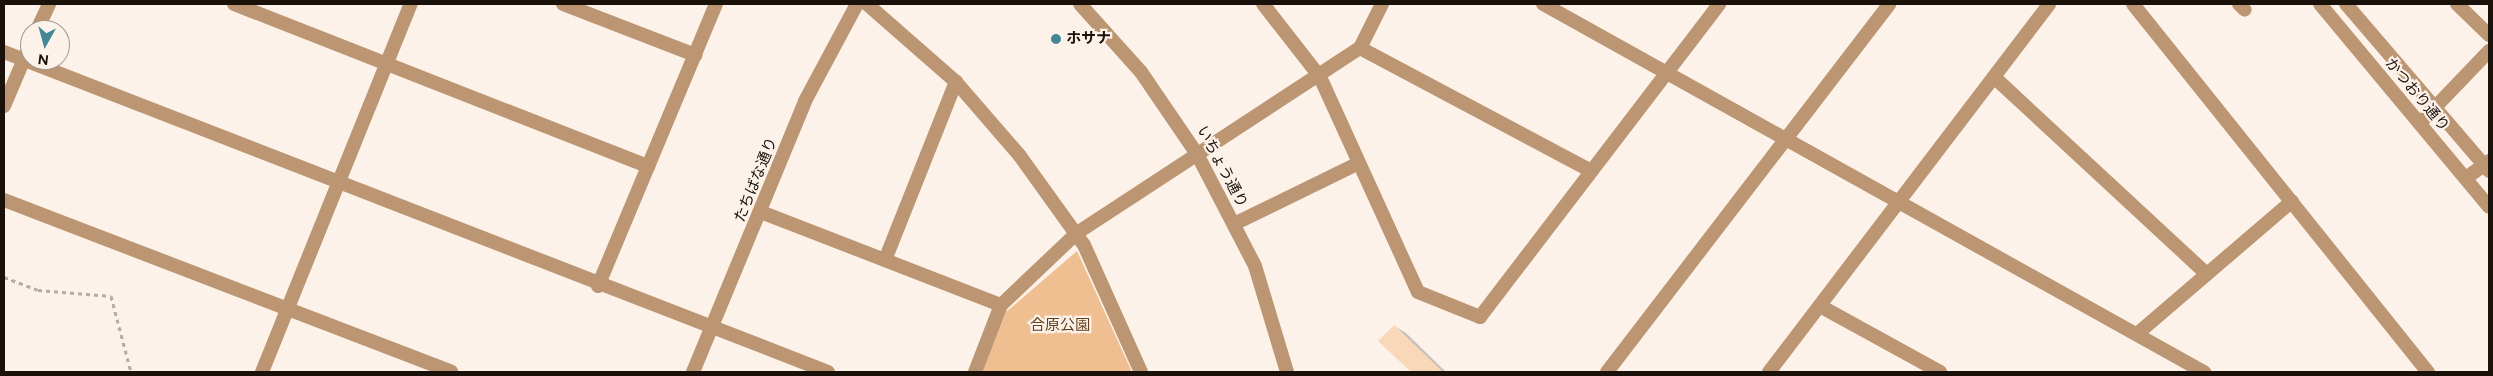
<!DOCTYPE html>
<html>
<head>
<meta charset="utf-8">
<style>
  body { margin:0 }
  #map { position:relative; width:2493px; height:376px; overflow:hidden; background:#fcf2ea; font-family:Figtree,"Noto Sans JP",sans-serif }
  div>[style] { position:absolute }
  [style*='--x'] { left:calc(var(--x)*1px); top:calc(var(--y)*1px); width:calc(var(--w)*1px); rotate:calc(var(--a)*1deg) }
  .green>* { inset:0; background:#efbf92 }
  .shadow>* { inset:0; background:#0003 }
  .building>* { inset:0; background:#f9d8b9 }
  .path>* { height:3px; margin-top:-1.5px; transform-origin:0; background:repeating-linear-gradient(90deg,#b5aba4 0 4px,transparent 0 8px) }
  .minor>* { height:14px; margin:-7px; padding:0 7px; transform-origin:7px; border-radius:7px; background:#bc9672 }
  .tertiary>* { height:14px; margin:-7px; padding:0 7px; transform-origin:7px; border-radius:7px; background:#bc9672 }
  .dots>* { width:14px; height:14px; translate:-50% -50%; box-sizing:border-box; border:2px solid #fcf2ea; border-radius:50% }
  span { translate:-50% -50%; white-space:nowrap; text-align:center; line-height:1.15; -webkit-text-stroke:4.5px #fcf2ea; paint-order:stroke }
  .poi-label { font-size:15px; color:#19110a; font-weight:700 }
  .left { translate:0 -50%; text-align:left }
  .street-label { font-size:15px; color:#19110a }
  .park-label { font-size:15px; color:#65411b }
  .frame { position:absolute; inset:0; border:5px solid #19110a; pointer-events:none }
  .north { position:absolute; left:20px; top:20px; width:50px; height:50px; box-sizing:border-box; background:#fcf2ea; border:1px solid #a19890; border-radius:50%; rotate:187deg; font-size:14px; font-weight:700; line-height:20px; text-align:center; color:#19110a }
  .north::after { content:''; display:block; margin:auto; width:18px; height:22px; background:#438796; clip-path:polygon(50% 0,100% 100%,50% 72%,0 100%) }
</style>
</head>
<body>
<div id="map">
  <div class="green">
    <div style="clip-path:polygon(1077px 251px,1132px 372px,982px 372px,1006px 312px)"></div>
  </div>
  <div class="shadow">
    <div style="clip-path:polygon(1394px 326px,1406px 333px,1446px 372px,1413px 372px,1380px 341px)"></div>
  </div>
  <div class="building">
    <div style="clip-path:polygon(1394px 325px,1443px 372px,1411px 372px,1378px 341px)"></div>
  </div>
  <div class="path">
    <div style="--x:4;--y:277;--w:36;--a:21"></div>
    <div style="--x:38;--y:290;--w:73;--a:4.7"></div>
    <div style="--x:111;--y:296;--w:79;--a:75.3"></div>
  </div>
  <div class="minor">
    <div style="--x:234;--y:4;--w:445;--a:21.4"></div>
    <div style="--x:563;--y:4;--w:142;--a:21.1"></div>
    <div style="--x:867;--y:4;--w:118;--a:41.2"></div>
    <div style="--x:956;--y:82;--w:98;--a:49.1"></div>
    <div style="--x:1020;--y:156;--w:110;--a:54.3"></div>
    <div style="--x:1084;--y:245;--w:139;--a:65.8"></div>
    <div style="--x:1263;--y:4;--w:93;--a:52"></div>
    <div style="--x:1320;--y:77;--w:236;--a:65.5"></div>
    <div style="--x:1418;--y:292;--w:67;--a:22"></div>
    <div style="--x:1480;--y:317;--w:394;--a:-52.6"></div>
    <div style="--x:1543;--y:4;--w:757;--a:29.11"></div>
    <div style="--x:2133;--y:4;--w:472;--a:51.3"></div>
    <div style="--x:2239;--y:4;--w:8;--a:45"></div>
    <div style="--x:2457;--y:4;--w:45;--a:44.1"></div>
    <div style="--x:37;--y:30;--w:29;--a:-65"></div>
    <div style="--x:1360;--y:48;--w:262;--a:28"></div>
    <div style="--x:4;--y:52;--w:884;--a:21.22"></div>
    <div style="--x:1994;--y:77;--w:290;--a:42.8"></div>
    <div style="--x:4;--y:106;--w:66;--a:-66.9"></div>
    <div style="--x:2420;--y:123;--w:100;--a:-46.2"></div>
    <div style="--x:2466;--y:178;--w:29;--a:-36"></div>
    <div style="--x:761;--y:212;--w:257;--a:21.2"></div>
    <div style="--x:1234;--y:224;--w:139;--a:-26"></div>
    <div style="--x:885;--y:260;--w:192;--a:-68.3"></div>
    <div style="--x:598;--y:286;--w:306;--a:-67.3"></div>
    <div style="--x:1820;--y:306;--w:137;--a:28.8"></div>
    <div style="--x:2137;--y:334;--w:204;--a:-40.6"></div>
    <div style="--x:262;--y:372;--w:397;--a:-68"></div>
    <div style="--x:693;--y:372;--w:293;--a:-67.5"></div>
    <div style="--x:805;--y:101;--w:110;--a:-61.8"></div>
    <div style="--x:975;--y:372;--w:72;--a:-68.8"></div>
    <div style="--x:1001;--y:305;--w:105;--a:-43.5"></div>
    <div style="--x:1077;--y:233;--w:338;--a:-33.2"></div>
    <div style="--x:1360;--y:48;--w:49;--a:-63.4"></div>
    <div style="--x:1769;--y:372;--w:462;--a:-52.7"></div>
  </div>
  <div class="tertiary">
    <div style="--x:1080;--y:4;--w:91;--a:48.1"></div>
    <div style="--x:1141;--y:72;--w:99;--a:55.7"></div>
    <div style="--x:1197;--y:154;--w:126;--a:62.6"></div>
    <div style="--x:1255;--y:266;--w:111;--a:73.2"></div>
    <div style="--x:2320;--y:4;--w:264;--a:50.2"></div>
    <div style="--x:2346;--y:4;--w:220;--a:49.4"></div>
    <div style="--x:4;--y:200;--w:479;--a:21"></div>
    <div style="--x:1607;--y:372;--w:464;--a:-52.5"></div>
  </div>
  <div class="dots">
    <div style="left:1056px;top:39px;background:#438796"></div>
  </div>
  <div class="poi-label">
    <span class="left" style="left:1066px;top:39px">ホサナ</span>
  </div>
  <div class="street-label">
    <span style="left:2417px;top:95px;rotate:50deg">かつおり通り</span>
    <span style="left:1222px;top:167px;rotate:62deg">いちょう通り</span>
    <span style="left:756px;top:180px;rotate:-68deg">たちばな通り</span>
  </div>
  <div class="park-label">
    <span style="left:1060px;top:326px">合原公園</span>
  </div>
  <div class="frame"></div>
  <div class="north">N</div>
</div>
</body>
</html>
